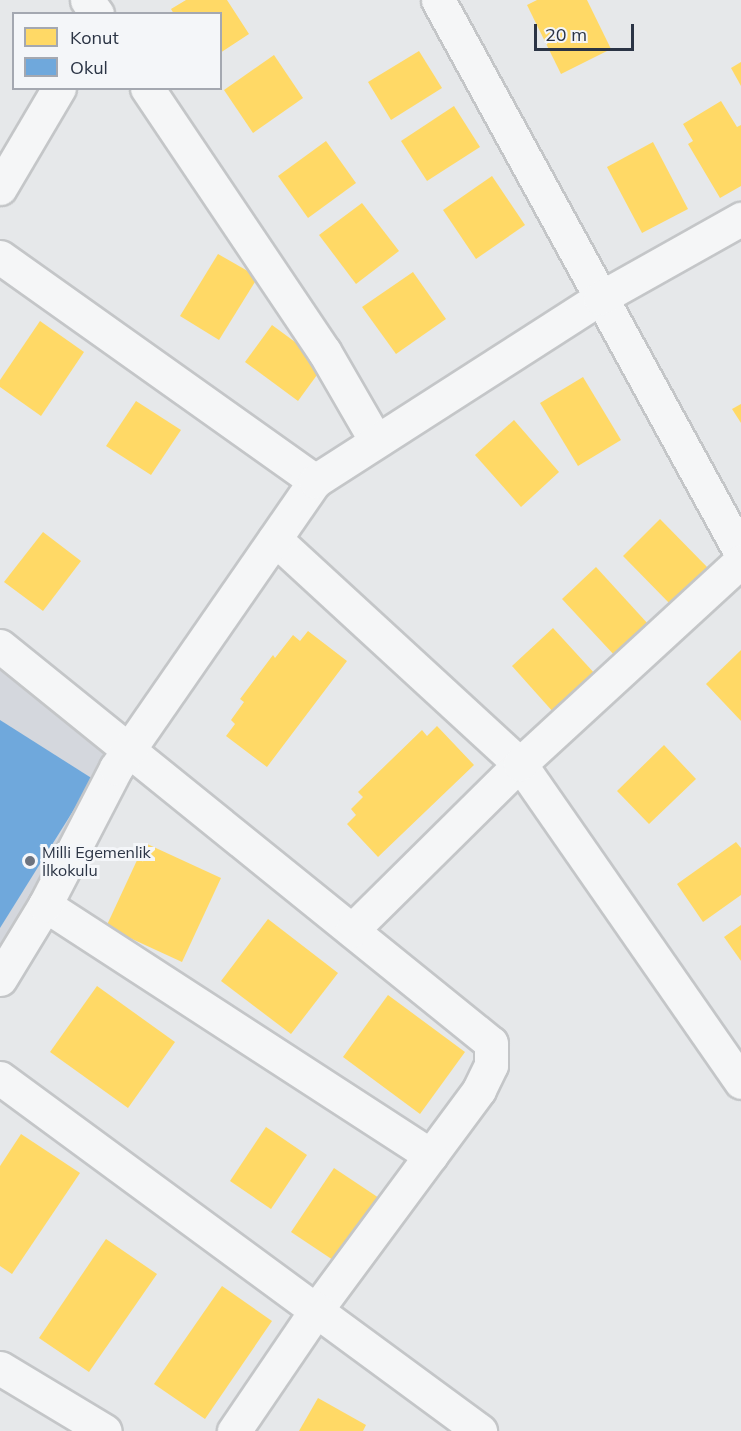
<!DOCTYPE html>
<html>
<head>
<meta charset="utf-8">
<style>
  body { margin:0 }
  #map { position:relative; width:741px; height:1431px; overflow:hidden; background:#e6e8ea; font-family:Mulish,sans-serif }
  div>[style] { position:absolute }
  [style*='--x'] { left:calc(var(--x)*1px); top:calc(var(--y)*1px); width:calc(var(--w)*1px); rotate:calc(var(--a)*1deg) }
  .built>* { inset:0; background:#d4d7dd }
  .homes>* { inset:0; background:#ffd966 }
  .schools>* { inset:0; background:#6fa8dc }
  .roads { filter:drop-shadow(2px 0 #c4c6c8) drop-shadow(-2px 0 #c4c6c8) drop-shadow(0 2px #c4c6c8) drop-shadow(0 -2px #c4c6c8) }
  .street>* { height:33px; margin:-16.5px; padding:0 16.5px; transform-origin:16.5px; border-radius:16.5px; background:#f5f6f7 }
  .dots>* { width:16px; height:16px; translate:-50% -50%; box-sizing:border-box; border:3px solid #f4f6f9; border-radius:50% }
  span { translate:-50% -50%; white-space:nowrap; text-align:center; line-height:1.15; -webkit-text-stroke:6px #f4f6f9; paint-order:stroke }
  .poi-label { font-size:16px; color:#2b3445 }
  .left { translate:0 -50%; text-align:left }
  .legend { position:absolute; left:12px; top:12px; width:210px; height:78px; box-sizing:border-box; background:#f4f6f9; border:2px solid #a4a8b1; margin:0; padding:8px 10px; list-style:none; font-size:18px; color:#2b3445 }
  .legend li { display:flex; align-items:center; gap:12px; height:30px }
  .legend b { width:30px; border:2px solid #a4a8b1 }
  .scale { position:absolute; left:534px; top:24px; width:100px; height:27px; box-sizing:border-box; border:3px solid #2b3445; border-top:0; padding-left:8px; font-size:18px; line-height:21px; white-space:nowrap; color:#2b3445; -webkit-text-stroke:4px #f4f6f9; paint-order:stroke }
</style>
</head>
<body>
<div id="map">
  <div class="built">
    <div style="clip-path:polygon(0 661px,121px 755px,0 966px)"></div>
  </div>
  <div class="homes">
    <div style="clip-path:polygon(186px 0,227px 0,249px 34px,220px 53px,220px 14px,174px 14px,171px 9px)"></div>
    <div style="clip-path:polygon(537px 0,587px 0,611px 49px,561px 74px,527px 5px)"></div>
    <div style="clip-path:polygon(419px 51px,442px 88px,391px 120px,368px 82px)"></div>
    <div style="clip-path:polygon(274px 55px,303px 98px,253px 133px,224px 90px)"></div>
    <div style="clip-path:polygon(741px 62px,741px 86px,731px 68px)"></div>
    <div style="clip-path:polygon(721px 101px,737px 127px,741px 125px,741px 186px,720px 198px,688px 144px,693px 141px,683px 124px)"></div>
    <div style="clip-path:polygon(454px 106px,480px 147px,427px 181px,401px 141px)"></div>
    <div style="clip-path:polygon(326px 141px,356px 183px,308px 218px,278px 176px)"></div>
    <div style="clip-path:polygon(653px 142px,688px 209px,642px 233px,607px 167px)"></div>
    <div style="clip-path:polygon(492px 176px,525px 225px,476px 259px,443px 210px)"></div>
    <div style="clip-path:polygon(362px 203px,399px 251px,356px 284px,319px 235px)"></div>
    <div style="clip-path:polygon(218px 254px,258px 277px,219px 340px,180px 316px)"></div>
    <div style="clip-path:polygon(413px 272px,446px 319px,396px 354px,362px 307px)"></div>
    <div style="clip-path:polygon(40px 321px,84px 352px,41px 416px,0 387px,0 380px)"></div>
    <div style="clip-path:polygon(272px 325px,325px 364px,298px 401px,245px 362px)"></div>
    <div style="clip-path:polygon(583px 377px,621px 440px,578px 466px,540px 403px)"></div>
    <div style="clip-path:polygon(136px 401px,181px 430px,151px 475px,106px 446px)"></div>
    <div style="clip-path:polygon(741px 404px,741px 423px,732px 409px)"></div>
    <div style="clip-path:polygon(514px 420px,559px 472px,521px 507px,475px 455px)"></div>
    <div style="clip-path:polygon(660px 519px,710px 570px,673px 607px,623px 556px)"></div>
    <div style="clip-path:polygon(43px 532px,81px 561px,43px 611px,4px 582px)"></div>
    <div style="clip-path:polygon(596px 567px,649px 625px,616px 657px,562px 599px)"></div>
    <div style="clip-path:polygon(553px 628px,596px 675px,554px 713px,512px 666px)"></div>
    <div style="clip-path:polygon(308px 631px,347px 661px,267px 767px,226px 736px,235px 724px,231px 720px,244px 702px,240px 699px,273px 655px,275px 658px,293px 635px,300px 641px)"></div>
    <div style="clip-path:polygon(741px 650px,741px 721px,706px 684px)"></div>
    <div style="clip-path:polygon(437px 726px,474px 765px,378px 857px,347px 824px,356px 815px,351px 809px,363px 797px,358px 792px,422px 730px,427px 736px)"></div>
    <div style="clip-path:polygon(664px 745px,696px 779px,649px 824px,617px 791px)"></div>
    <div style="clip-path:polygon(736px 842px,741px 848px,741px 895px,703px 922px,677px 884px)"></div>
    <div style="clip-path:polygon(145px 843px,221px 878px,182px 962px,106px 927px)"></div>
    <div style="clip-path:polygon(268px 919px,338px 973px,291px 1034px,221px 981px)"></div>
    <div style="clip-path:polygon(741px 925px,741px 961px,724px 937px)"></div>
    <div style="clip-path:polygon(97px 986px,175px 1042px,128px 1108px,50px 1052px)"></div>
    <div style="clip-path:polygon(388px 995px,465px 1052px,420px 1114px,343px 1057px)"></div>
    <div style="clip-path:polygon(266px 1127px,307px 1155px,271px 1209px,230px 1181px)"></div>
    <div style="clip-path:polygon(21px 1134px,80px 1173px,12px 1274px,0 1266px,0 1166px)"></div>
    <div style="clip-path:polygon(334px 1168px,379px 1198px,336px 1262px,291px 1232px)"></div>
    <div style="clip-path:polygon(106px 1239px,157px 1274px,89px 1372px,39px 1338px)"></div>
    <div style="clip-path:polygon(222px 1286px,272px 1321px,205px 1419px,154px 1384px)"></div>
    <div style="clip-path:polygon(318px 1398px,366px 1425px,363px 1431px,299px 1431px)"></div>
  </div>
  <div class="schools">
    <div style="clip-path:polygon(0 720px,93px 779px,0 928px)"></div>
  </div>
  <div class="roads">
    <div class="street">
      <div style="--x:87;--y:0;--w:17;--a:54"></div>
      <div style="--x:438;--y:0;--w:631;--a:61.28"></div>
      <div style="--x:147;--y:88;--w:317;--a:56.1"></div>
      <div style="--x:324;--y:351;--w:104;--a:60"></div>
      <div style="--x:0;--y:188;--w:116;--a:-59.5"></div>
      <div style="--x:0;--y:257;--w:387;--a:35.4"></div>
      <div style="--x:275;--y:539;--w:333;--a:42.6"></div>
      <div style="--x:520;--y:764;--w:387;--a:55.2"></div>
      <div style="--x:0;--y:646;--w:631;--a:38.96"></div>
      <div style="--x:491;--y:1043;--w:22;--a:90"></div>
      <div style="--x:491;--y:1065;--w:28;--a:116"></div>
      <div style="--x:479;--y:1090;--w:272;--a:126.5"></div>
      <div style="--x:317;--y:1309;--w:148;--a:124.2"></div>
      <div style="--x:45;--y:905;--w:460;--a:33"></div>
      <div style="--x:352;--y:930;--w:236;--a:-44.7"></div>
      <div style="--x:520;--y:764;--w:300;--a:-42.6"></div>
      <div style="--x:0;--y:979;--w:87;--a:-58.7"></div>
      <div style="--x:45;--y:905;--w:154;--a:-62.6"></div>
      <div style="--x:116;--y:768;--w:349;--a:-55.3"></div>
      <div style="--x:315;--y:481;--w:339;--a:-32.7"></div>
      <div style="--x:600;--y:298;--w:162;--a:-29.3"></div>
      <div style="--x:0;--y:1078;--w:596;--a:36.33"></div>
      <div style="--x:0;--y:1368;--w:122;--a:31"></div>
    </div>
  </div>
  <div class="dots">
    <div style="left:30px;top:861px;background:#6c737f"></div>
  </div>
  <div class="poi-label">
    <span class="left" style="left:42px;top:861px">Milli Egemenlik<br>İlkokulu</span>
  </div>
  <ul class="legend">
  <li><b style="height:16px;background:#ffd966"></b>Konut</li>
  <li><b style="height:16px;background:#6fa8dc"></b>Okul</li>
  </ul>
  <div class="scale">20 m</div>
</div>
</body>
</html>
